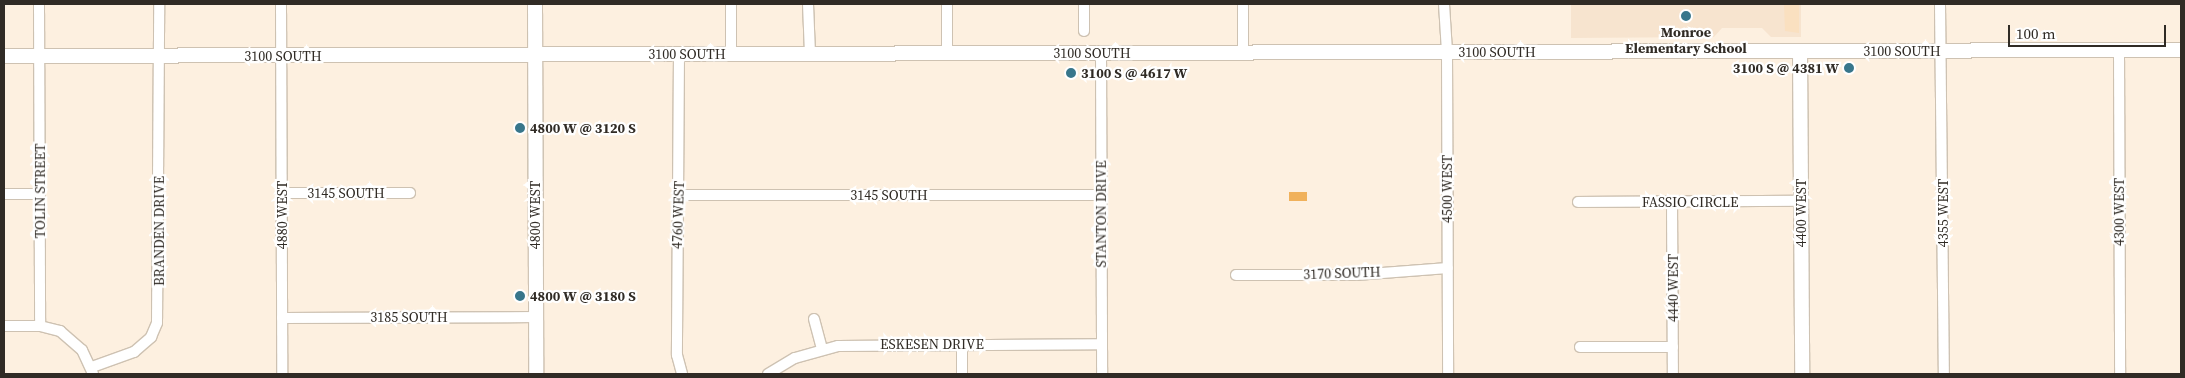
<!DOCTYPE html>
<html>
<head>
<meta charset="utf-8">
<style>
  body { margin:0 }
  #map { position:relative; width:2185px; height:378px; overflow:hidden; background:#fdf0e0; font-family:"Source Serif 4",serif }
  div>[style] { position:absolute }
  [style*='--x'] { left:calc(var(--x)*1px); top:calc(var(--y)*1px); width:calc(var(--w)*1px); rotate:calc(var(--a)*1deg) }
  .built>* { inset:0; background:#f7e4cf }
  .green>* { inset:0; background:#fae0c0 }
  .water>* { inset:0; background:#f0b15b }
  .roads { filter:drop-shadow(1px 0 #cec2b2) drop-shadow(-1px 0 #cec2b2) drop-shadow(0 1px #cec2b2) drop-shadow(0 -1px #cec2b2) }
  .street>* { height:10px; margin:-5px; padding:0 5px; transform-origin:5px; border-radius:5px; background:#fff }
  .secondary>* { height:14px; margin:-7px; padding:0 7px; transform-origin:7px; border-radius:7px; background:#fff }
  .dots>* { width:14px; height:14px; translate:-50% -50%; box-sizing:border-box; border:2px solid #fff; border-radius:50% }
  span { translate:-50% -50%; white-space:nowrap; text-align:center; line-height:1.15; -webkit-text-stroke:4.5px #fff; paint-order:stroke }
  .poi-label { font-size:14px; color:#302b25; font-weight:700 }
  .right { translate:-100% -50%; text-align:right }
  .left { translate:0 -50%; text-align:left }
  .street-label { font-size:14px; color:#302b25 }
  .frame { position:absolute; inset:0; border:5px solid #302b25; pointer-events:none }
  .scale { position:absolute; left:2008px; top:25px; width:158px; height:22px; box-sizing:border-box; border:2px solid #302b25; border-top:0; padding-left:6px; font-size:15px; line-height:18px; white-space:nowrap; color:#302b25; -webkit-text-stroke:4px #fff; paint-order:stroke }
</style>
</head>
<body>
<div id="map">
  <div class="built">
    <div style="clip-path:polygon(1571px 4px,1801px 4px,1801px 37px,1771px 37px,1762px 28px,1722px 28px,1714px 37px,1571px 38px)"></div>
  </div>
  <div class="green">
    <div style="clip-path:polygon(1784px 4px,1799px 4px,1799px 33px,1785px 31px)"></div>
  </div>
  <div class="water">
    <div style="clip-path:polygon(1289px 192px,1307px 192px,1307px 201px,1289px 201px)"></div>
  </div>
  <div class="roads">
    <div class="street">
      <div style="--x:39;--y:4;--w:322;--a:89.8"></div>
      <div style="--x:281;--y:4;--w:370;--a:89.8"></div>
      <div style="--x:731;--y:4;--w:50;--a:90"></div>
      <div style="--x:808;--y:4;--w:50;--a:87.7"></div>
      <div style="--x:947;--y:4;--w:50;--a:90"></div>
      <div style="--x:1084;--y:4;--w:27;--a:90"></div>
      <div style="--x:1243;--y:4;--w:49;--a:90"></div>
      <div style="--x:1444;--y:4;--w:48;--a:86.4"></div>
      <div style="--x:1447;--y:52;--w:322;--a:89.8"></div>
      <div style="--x:1940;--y:4;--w:370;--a:89.4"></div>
      <div style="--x:2119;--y:51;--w:323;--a:89.8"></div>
      <div style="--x:1101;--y:53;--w:321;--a:89.8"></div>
      <div style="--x:679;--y:54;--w:301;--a:90.4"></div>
      <div style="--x:677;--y:355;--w:20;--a:75"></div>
      <div style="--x:282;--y:193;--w:128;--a:0"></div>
      <div style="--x:4;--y:194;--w:36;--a:0"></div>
      <div style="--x:678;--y:195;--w:423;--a:0"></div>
      <div style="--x:1578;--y:202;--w:223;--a:-0.3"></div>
      <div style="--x:1672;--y:202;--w:172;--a:89.7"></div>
      <div style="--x:1236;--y:275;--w:120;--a:0"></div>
      <div style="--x:1356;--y:275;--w:92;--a:-4.4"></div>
      <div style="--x:282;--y:318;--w:254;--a:-0.2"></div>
      <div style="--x:814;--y:319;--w:31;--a:75"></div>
      <div style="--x:4;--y:326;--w:36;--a:0"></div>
      <div style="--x:40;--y:326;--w:21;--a:14"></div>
      <div style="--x:60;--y:331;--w:29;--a:41"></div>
      <div style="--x:82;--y:350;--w:26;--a:65"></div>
      <div style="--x:1580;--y:347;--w:93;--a:0"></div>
      <div style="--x:92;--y:367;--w:45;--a:-19.7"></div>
      <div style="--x:134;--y:352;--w:23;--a:-41"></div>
      <div style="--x:151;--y:337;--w:15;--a:-67"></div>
      <div style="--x:157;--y:323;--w:319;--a:-89.6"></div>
      <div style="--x:768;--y:374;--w:31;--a:-31"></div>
      <div style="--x:795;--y:358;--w:45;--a:-15.6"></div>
      <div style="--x:838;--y:346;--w:263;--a:-0.4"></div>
      <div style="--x:962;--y:374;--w:30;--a:-90"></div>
    </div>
    <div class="secondary">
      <div style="--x:535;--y:4;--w:370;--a:89.8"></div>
      <div style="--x:1800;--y:51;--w:323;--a:89.6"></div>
      <div style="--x:4;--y:56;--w:2177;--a:-0.16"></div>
    </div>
  </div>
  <div class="dots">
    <div style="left:1686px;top:16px;background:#38768b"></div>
    <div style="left:1849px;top:68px;background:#38768b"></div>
    <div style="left:1071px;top:73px;background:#38768b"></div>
    <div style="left:520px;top:128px;background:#38768b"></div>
    <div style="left:520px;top:296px;background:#38768b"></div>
  </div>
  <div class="poi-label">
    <span style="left:1686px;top:40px">Monroe<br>Elementary School</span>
    <span class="right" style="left:1839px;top:68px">3100 S @ 4381 W</span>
    <span class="left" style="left:1081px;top:73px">3100 S @ 4617 W</span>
    <span class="left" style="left:530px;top:128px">4800 W @ 3120 S</span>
    <span class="left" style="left:530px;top:296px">4800 W @ 3180 S</span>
  </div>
  <div class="street-label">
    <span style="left:1902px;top:51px">3100 SOUTH</span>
    <span style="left:1497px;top:52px">3100 SOUTH</span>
    <span style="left:1092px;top:53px">3100 SOUTH</span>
    <span style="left:687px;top:54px">3100 SOUTH</span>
    <span style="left:283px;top:56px">3100 SOUTH</span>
    <span style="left:1447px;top:189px;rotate:-90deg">4500 WEST</span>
    <span style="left:40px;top:191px;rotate:-90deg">TOLIN STREET</span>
    <span style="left:346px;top:193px">3145 SOUTH</span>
    <span style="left:889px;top:195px">3145 SOUTH</span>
    <span style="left:1690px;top:202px">FASSIO CIRCLE</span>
    <span style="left:2119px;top:212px;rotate:-90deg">4300 WEST</span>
    <span style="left:1801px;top:213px;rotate:-90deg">4400 WEST</span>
    <span style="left:1943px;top:213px;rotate:-90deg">4355 WEST</span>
    <span style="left:1101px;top:214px;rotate:-90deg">STANTON DRIVE</span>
    <span style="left:282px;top:215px;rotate:-90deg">4880 WEST</span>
    <span style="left:535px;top:215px;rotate:-90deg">4800 WEST</span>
    <span style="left:678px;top:215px;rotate:-88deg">4760 WEST</span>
    <span style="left:159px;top:231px;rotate:-90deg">BRANDEN DRIVE</span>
    <span style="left:1342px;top:273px;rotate:-2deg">3170 SOUTH</span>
    <span style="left:1673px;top:288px;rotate:-90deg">4440 WEST</span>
    <span style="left:409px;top:317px">3185 SOUTH</span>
    <span style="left:932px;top:344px">ESKESEN DRIVE</span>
  </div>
  <div class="frame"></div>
  <div class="scale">100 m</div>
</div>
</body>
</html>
